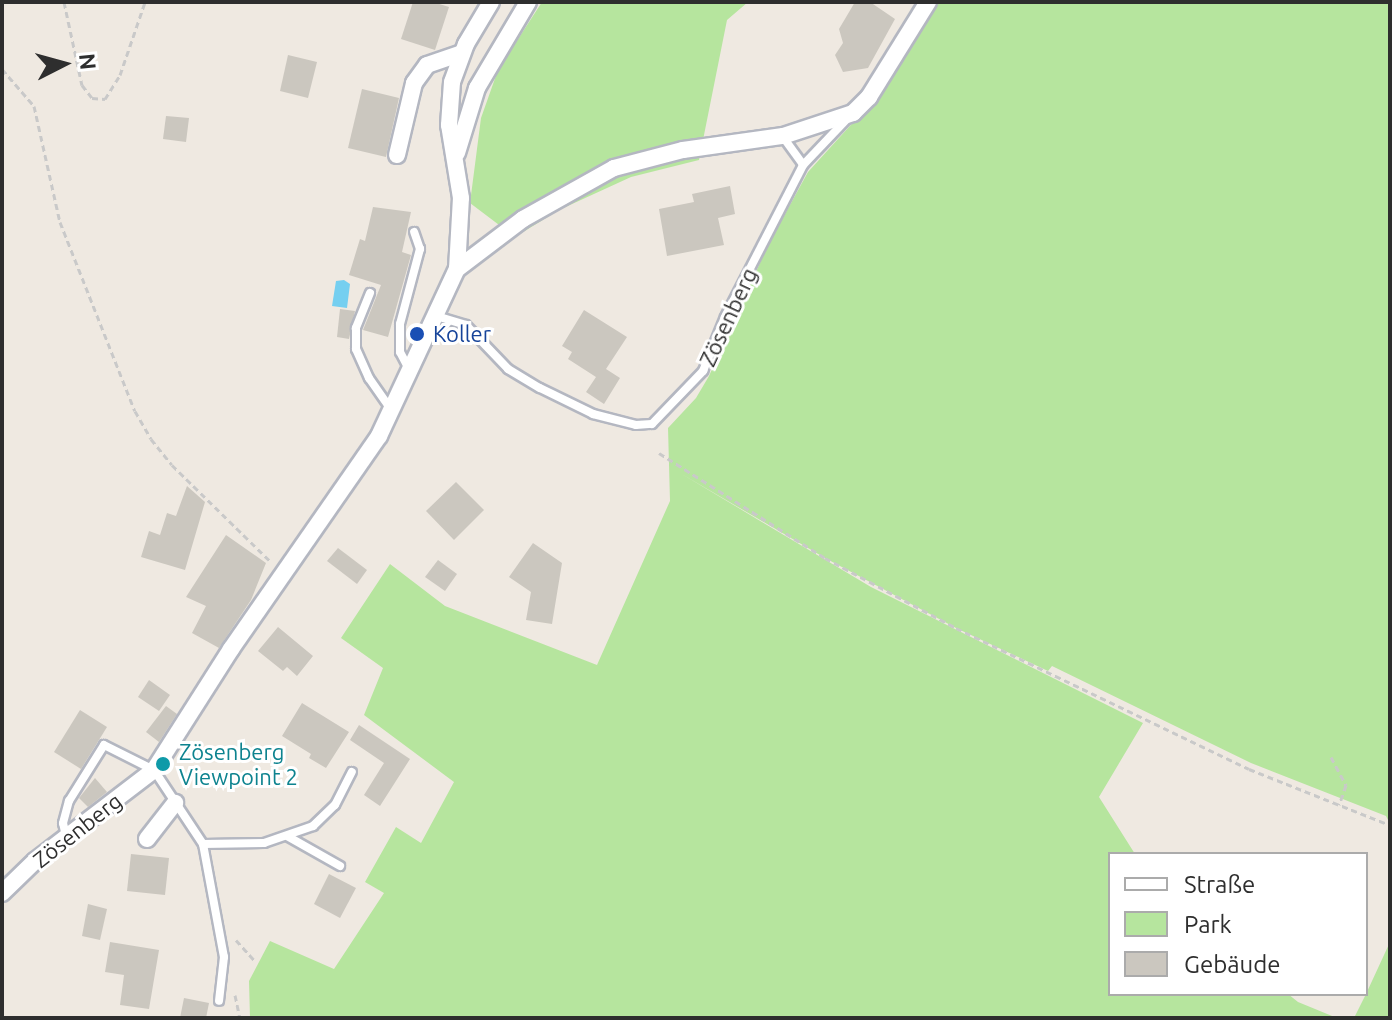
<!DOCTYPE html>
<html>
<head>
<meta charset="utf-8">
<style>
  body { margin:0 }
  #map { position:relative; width:1392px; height:1020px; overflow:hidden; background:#efe9e1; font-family:Ubuntu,sans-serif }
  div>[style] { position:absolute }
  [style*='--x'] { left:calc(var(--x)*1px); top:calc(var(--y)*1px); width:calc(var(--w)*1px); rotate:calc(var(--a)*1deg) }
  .green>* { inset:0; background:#b6e59e }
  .water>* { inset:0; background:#75cff0 }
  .building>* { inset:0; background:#cbc7bf }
  .path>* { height:3px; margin-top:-1.5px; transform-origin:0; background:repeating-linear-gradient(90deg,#c9c9c9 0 6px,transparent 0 10px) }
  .roads { filter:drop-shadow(2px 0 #b4b7c1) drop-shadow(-2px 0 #b4b7c1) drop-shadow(0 2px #b4b7c1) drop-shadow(0 -2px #b4b7c1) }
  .service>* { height:8px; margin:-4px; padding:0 4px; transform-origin:4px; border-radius:4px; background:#fff }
  .minor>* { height:16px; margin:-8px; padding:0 8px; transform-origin:8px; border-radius:8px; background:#fff }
  .dots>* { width:22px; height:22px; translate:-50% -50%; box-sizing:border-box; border:4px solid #fff; border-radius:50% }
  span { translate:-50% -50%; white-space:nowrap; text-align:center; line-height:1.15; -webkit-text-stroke:6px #fff; paint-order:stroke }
  .street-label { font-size:22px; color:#2e2e2e }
  .transit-label { font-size:22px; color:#164399 }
  .left { translate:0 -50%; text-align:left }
  .culture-label { font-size:22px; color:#0d838f }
  .frame { position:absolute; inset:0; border:4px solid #2e2e2e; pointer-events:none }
  .legend { position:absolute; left:1108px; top:852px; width:260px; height:144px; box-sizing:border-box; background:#fff; border:2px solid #ababab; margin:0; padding:10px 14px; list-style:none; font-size:24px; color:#2e2e2e }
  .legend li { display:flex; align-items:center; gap:16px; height:40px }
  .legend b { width:40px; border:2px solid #ababab }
  .north { position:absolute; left:24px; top:24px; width:80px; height:80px; -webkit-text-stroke:6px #fff; paint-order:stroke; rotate:84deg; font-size:22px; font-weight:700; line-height:32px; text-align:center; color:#2e2e2e }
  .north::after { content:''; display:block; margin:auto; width:28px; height:36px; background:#2e2e2e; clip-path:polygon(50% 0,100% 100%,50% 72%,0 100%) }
</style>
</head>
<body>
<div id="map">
  <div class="green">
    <div style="clip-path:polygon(542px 2px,748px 2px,727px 20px,699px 160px,631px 177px,559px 210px,515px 237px,470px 203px,481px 118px,498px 70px)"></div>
    <div style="clip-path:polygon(939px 2px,1390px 2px,1390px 824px,1386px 816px,1251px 763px,1052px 666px,1048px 671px,956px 628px,825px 558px,680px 473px,871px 587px,1143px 723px,1099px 797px,1135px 854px,1110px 854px,1110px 994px,1288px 994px,1298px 1002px,1337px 1018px,250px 1018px,249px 981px,270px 941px,334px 969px,384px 893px,365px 882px,396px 827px,421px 843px,454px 782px,364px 715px,383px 668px,341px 638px,390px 564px,445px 606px,597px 665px,670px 501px,668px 428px,696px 398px,709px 376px,768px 245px,808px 172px,889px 83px)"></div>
    <div style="clip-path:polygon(1390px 942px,1390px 1018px,1354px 1018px,1366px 994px)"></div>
  </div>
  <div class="water">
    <div style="clip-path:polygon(344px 280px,350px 284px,347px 308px,332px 306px,336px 281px)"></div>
  </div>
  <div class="building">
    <div style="clip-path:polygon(413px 2px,433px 2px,449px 7px,435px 50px,401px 39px)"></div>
    <div style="clip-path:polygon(855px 2px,870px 2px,895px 19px,868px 68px,843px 72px,835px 55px,843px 43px,839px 29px)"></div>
    <div style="clip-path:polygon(288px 55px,317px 62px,308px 98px,280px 91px)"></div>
    <div style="clip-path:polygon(362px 89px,399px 98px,386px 157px,348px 148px)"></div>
    <div style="clip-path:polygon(166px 116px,189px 118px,186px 142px,163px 139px)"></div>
    <div style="clip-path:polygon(730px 186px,735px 214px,718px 218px,724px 245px,667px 256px,659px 209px,694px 202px,692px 194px)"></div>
    <div style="clip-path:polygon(373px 207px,411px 212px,402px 252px,411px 255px,388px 337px,363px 330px,381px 285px,349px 275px,360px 239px,365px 241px)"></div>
    <div style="clip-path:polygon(340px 309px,355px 311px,349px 339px,337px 337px)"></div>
    <div style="clip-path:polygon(584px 310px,627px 337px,606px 369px,620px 378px,604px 404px,586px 392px,596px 377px,568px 359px,572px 352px,562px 346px)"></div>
    <div style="clip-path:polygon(456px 482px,484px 510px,454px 540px,426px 511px)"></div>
    <div style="clip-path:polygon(187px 486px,205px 502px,185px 570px,141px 557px,149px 531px,160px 535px,167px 513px,176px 516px)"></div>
    <div style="clip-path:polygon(226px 535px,266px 563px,251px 600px,219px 648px,192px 633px,206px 606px,186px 597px)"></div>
    <div style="clip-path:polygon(533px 543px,562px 563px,552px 624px,526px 620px,531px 592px,509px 577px)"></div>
    <div style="clip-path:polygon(338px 548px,367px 570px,357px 584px,327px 561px)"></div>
    <div style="clip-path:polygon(438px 560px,457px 574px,445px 591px,425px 577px)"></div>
    <div style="clip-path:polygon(278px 627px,313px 656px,297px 676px,287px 667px,283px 671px,258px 651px)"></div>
    <div style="clip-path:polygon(149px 680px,170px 695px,159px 711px,138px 697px)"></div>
    <div style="clip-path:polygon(302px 703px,349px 732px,326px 768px,309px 758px,311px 754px,282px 736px)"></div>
    <div style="clip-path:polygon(166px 706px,177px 714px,159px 742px,146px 732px)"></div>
    <div style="clip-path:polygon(80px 710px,107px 727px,81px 769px,54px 752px)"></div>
    <div style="clip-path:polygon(359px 725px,410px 759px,380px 806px,364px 795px,384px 763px,350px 740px)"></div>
    <div style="clip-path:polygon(95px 778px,107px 792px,88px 807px,79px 798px)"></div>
    <div style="clip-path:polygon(131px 854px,169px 858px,165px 895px,127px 891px)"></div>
    <div style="clip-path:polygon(329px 874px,356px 888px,340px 918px,314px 904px)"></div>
    <div style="clip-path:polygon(88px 904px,107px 909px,100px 940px,82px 936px)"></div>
    <div style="clip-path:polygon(110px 942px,159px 950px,149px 1009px,120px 1005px,124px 975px,105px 972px)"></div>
    <div style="clip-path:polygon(184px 998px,209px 1003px,206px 1018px,180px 1018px)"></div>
  </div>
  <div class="path">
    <div style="--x:64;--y:2;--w:85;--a:77.8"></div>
    <div style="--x:82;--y:85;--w:16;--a:52"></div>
    <div style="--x:92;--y:98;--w:13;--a:4"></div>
    <div style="--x:105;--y:99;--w:28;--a:-58"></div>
    <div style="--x:120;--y:75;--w:77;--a:-71.1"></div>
    <div style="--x:2;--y:69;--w:49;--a:49.1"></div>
    <div style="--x:34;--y:106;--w:119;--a:77.4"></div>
    <div style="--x:60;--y:222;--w:203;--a:68.4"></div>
    <div style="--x:135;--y:411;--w:32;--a:60"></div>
    <div style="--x:151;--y:439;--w:33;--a:51"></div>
    <div style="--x:172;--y:465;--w:139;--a:44.4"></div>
    <div style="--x:659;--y:453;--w:196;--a:32.3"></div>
    <div style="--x:825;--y:558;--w:149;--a:28.1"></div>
    <div style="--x:956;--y:628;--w:325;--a:25.7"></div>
    <div style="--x:1249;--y:769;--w:152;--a:21.7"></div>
    <div style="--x:1331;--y:757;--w:32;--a:62"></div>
    <div style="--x:1346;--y:785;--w:21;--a:109"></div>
    <div style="--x:236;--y:940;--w:28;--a:48"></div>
    <div style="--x:235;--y:995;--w:24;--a:78"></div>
  </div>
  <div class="roads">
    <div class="service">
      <div style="--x:783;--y:137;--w:34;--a:54"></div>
      <div style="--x:370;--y:293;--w:38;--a:112"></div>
      <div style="--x:356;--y:328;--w:21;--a:90"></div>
      <div style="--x:356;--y:349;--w:32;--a:66"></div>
      <div style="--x:369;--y:378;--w:39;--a:55"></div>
      <div style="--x:433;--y:315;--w:34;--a:17"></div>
      <div style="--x:466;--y:325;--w:61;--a:46.3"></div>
      <div style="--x:508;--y:369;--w:37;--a:31"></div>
      <div style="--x:540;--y:388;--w:59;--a:26.1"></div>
      <div style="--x:593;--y:414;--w:44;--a:14.3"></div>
      <div style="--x:636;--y:425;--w:16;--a:-4"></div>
      <div style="--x:652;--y:424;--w:74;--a:-46.1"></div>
      <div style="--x:703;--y:371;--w:58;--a:-67.8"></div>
      <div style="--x:725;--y:317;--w:171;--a:-62.8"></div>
      <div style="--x:803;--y:165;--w:64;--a:-46.3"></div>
      <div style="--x:409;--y:369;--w:19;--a:-118"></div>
      <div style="--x:400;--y:352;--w:28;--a:-90"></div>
      <div style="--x:400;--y:324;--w:78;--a:-75.1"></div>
      <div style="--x:420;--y:249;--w:18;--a:-109"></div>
      <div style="--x:66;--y:836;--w:13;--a:-103"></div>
      <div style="--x:63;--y:823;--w:23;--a:-75"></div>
      <div style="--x:69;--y:801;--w:66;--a:-58"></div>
      <div style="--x:104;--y:745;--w:56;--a:26.6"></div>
      <div style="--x:154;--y:770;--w:89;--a:56.5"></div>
      <div style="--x:203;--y:844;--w:115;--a:79.5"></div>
      <div style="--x:224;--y:957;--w:44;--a:96.5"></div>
      <div style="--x:287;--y:836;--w:61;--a:29.5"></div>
      <div style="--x:203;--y:844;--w:61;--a:-0.9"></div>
      <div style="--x:264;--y:843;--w:52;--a:-19.1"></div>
      <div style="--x:313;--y:826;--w:30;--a:-44"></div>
      <div style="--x:335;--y:805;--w:37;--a:-63"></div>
    </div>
    <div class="minor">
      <div style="--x:457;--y:153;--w:68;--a:-72.9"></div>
      <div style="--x:477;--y:88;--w:100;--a:-59.3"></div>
      <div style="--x:397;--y:155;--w:74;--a:-76.7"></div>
      <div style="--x:414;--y:83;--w:22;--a:-54"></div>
      <div style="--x:427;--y:65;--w:37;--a:-19"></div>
      <div style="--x:457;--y:269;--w:71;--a:-86.8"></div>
      <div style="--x:461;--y:198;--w:74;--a:-99.3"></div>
      <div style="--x:449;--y:125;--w:43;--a:-86"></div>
      <div style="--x:452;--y:82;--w:40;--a:-69.8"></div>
      <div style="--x:466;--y:44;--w:49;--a:-59.2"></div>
      <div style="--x:147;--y:839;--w:46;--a:-52.1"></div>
      <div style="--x:2;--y:893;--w:46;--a:-44.1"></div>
      <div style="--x:35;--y:861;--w:150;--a:-37.4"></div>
      <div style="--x:154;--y:770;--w:143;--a:-57.5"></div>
      <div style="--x:231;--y:649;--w:259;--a:-55.2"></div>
      <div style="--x:379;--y:436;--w:184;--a:-65"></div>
      <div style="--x:457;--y:269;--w:83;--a:-37.1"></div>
      <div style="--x:523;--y:219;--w:104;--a:-29.3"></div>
      <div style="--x:614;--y:168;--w:71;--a:-14.6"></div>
      <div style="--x:683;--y:150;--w:101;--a:-8"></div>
      <div style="--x:783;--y:136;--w:74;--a:-18.2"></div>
      <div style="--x:853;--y:113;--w:23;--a:-45"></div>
      <div style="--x:869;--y:97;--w:112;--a:-58.2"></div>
    </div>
  </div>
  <div class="dots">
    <div style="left:417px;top:334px;background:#1a4fb4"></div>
    <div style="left:163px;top:764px;background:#0f9aa8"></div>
  </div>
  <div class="street-label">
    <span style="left:728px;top:317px;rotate:-65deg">Zösenberg</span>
    <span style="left:77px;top:830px;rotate:-38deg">Zösenberg</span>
  </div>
  <div class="transit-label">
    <span class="left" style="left:433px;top:334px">Koller</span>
  </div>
  <div class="culture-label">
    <span class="left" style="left:179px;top:764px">Zösenberg<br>Viewpoint 2</span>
  </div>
  <div class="frame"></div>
  <ul class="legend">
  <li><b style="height:10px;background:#fff"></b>Straße</li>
  <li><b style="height:22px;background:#b6e59e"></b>Park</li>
  <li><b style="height:22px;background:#cbc7bf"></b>Gebäude</li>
  </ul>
  <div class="north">N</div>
</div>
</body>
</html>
